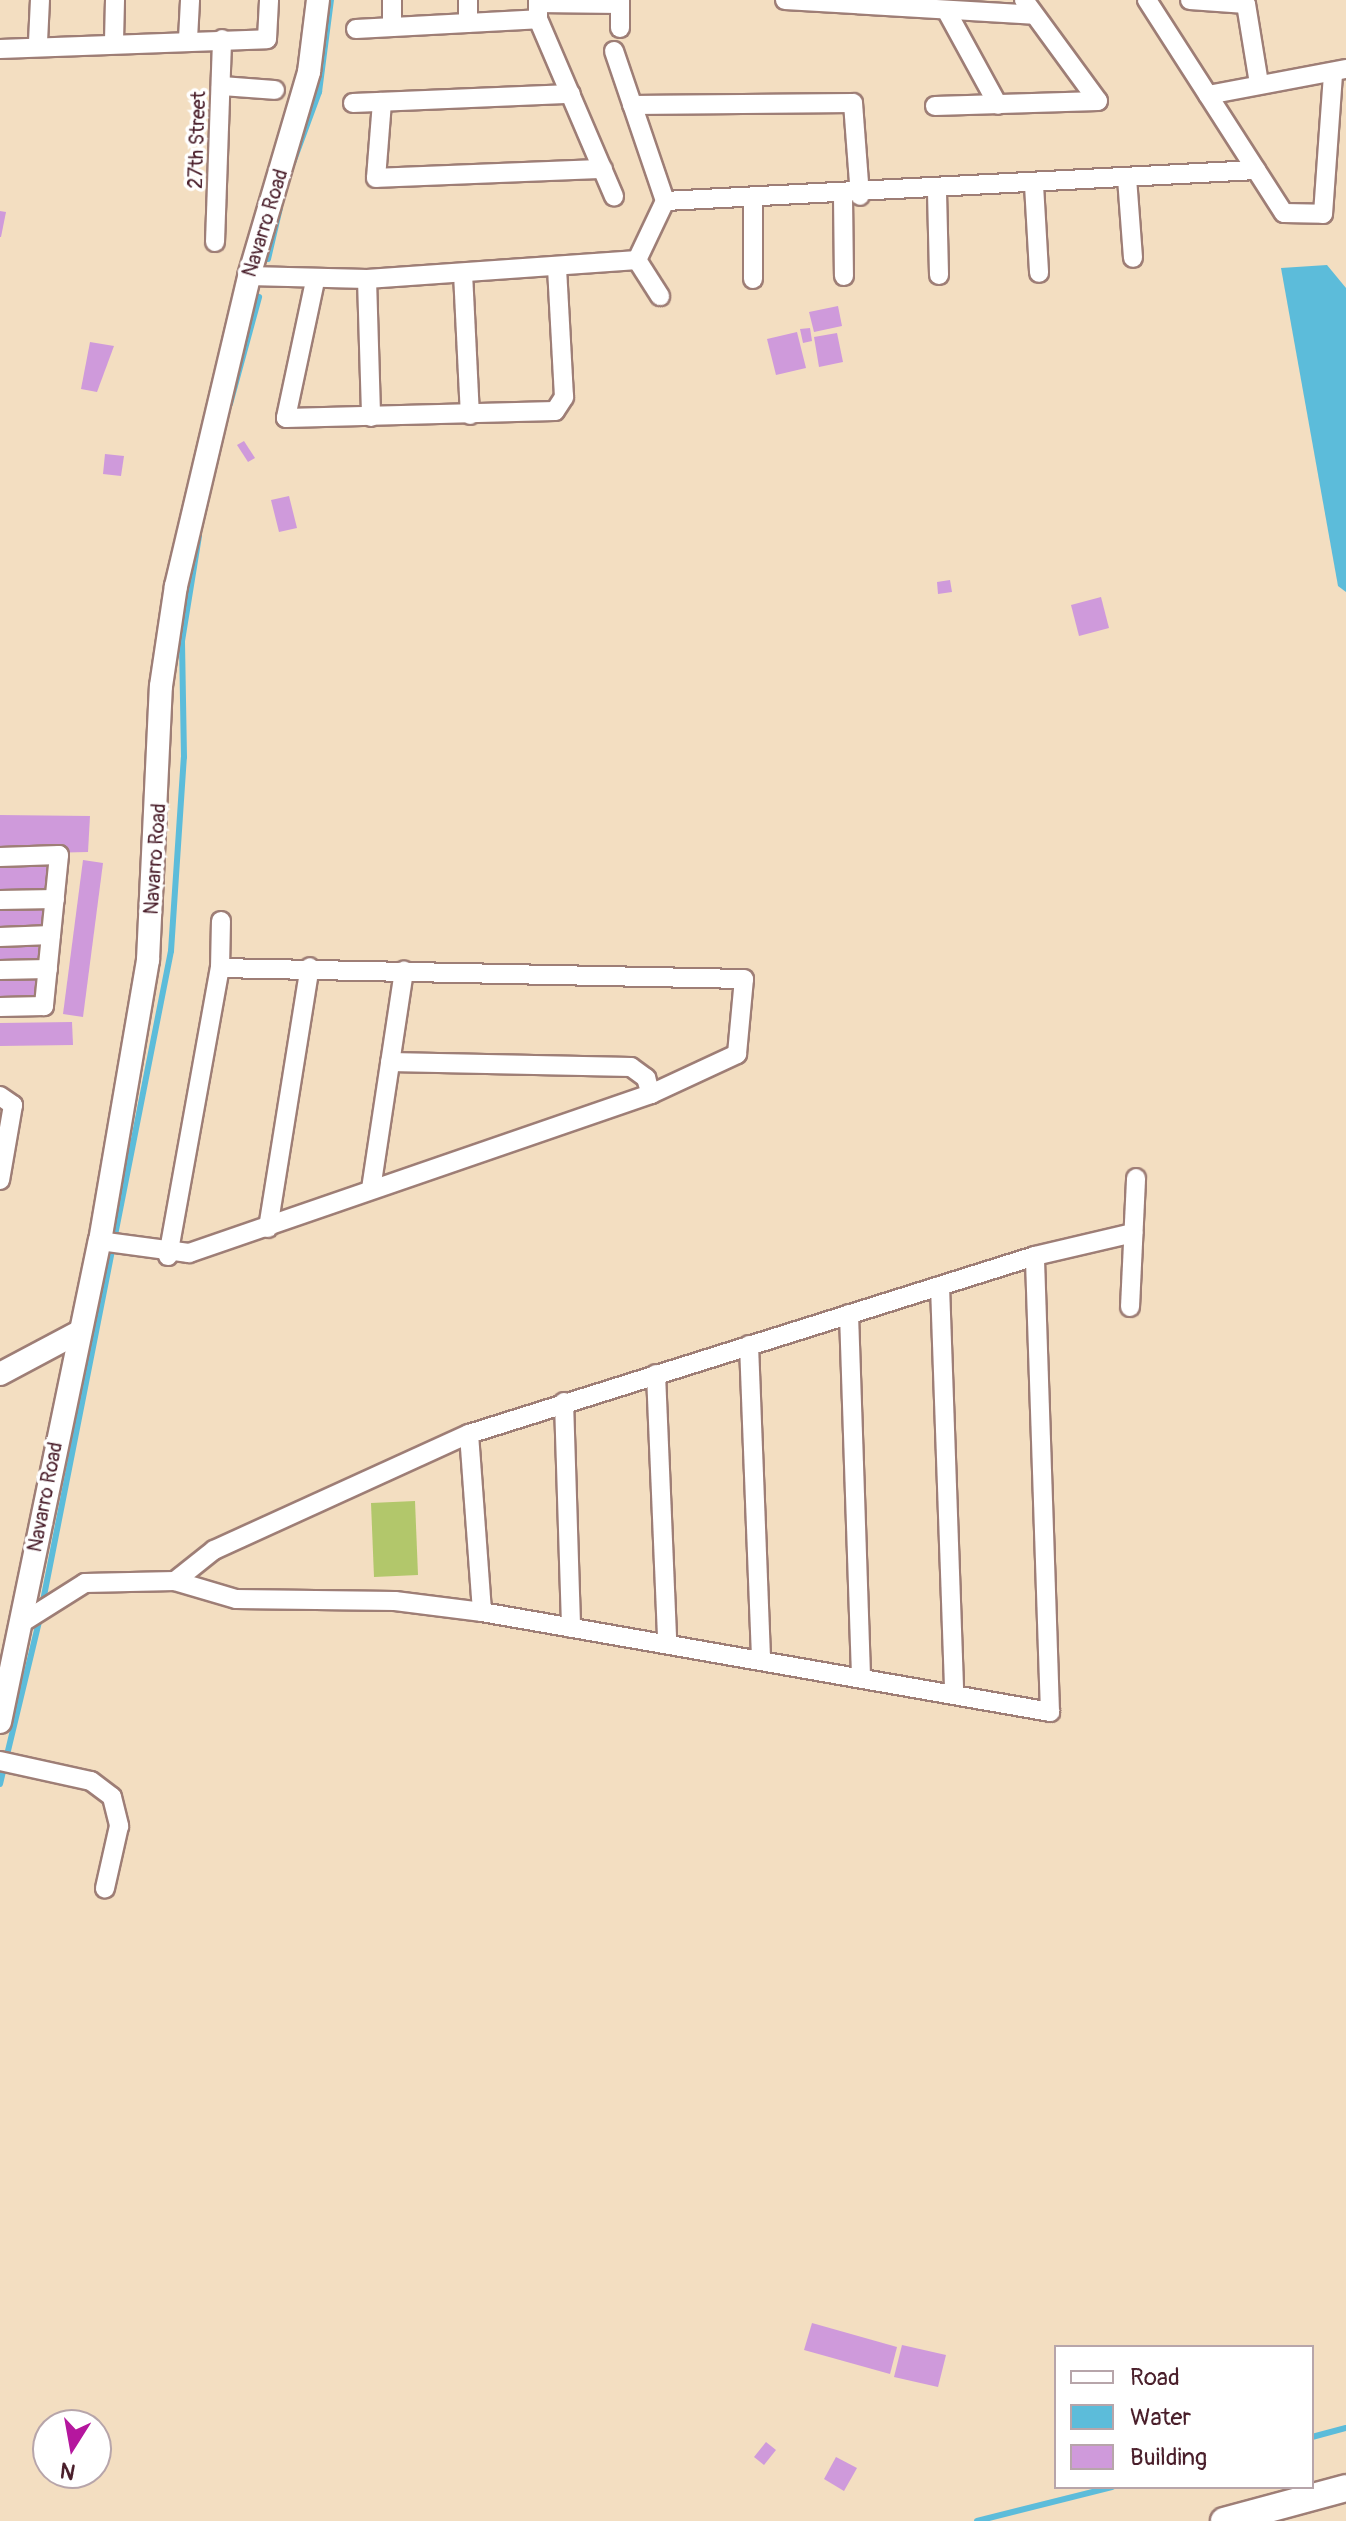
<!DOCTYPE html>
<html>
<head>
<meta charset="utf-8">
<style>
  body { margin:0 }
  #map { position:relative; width:1346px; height:2521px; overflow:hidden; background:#f3dec1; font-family:Pangolin,sans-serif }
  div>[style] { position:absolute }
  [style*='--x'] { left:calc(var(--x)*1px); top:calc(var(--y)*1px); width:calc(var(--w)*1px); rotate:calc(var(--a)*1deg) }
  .green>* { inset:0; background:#b2c76b }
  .water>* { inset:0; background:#5cbcda }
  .stream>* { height:6px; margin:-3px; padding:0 3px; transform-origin:3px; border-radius:3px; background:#5cbcda }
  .building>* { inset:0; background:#cf9adb }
  .roads { filter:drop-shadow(2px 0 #9e7e76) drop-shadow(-2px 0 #9e7e76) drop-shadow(0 2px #9e7e76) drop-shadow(0 -2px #9e7e76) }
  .minor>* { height:18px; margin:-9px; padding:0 9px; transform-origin:9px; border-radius:9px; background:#fff }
  .tertiary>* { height:22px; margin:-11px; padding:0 11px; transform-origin:11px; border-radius:11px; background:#fff }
  .secondary>* { height:26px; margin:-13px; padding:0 13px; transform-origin:13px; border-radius:13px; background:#fff }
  span { translate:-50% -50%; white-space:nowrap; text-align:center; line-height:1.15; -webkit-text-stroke:7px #fff; paint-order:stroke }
  .street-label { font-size:20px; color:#4a1f2b }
  .legend { position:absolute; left:1054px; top:2345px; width:260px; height:144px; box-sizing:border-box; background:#fff; border:2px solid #b7a5aa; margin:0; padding:10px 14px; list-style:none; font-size:24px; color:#4a1f2b }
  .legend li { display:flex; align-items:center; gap:16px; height:40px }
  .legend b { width:40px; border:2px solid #b7a5aa }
  .north { position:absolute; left:32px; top:2409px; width:80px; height:80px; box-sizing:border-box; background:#fff; border:2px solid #b7a5aa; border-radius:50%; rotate:191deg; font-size:22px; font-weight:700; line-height:32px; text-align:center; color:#4a1f2b }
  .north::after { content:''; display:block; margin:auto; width:28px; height:36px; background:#b5179e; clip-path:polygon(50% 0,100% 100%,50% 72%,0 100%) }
</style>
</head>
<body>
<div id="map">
  <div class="green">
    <div style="clip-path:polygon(415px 1501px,418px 1575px,374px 1577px,371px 1503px)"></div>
  </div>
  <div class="water">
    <div style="clip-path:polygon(1327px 265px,1346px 288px,1346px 592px,1338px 586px,1281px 268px)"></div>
  </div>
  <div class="stream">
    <div style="--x:293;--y:163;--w:76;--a:-69.9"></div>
    <div style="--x:319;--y:92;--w:93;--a:-82.6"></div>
    <div style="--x:268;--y:259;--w:52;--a:-76.8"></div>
    <div style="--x:230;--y:404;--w:111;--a:-74.8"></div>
    <div style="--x:42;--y:1606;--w:668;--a:-78.86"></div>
    <div style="--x:171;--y:951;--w:194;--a:-86.2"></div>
    <div style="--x:184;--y:757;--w:116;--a:-91"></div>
    <div style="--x:182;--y:641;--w:106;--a:-80.8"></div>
    <div style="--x:0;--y:1784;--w:172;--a:-76.5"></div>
    <div style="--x:1312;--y:2437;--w:35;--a:-15"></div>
    <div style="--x:977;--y:2521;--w:139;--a:-14.1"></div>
  </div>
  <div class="building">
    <div style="clip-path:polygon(0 211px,6px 212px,1px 237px,0 237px)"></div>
    <div style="clip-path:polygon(838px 306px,842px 326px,814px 332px,809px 312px)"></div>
    <div style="clip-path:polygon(810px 328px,812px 341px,803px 343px,800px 329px)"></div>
    <div style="clip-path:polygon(797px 332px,806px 368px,776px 375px,767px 339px)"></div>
    <div style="clip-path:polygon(837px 333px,843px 362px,819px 367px,814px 337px)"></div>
    <div style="clip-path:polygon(90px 342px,114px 346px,97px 392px,81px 389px)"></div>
    <div style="clip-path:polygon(244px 441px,255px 458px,248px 462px,237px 445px)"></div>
    <div style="clip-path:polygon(105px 454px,124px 456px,121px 476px,103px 474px)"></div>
    <div style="clip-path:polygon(289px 496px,297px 528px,279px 532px,271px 500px)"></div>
    <div style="clip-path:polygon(950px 580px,952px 592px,938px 594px,937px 582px)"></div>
    <div style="clip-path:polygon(1101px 597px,1109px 628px,1079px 636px,1071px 605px)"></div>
    <div style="clip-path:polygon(0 815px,90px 816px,88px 852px,0 854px)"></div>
    <div style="clip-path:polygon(83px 860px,103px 863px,83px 1017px,63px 1014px)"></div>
    <div style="clip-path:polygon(50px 862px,51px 892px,0 894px,0 864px)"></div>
    <div style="clip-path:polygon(44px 904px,45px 926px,0 928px,0 906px)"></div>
    <div style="clip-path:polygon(38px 940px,39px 960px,0 961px,0 942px)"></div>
    <div style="clip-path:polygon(39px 973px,38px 1000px,0 1002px,0 974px)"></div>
    <div style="clip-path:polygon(72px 1022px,73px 1045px,0 1046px,0 1023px)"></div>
    <div style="clip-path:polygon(812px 2323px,897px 2347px,890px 2374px,804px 2350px)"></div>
    <div style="clip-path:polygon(902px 2345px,946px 2355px,938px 2387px,894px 2377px)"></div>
    <div style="clip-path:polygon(766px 2442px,776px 2450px,764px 2465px,754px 2457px)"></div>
    <div style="clip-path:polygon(836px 2457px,857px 2468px,844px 2491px,824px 2479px)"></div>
  </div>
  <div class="roads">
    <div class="minor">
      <div style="--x:538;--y:0;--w:19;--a:90"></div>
      <div style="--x:538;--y:19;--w:193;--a:66.8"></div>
      <div style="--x:785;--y:0;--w:249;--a:3.4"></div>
      <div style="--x:1024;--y:0;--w:125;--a:53.8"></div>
      <div style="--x:1147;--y:0;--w:253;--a:57.3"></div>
      <div style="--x:1284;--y:213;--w:39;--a:1"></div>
      <div style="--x:1323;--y:214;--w:141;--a:-85.9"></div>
      <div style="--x:1190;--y:0;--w:56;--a:4.1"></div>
      <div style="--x:1246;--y:4;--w:80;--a:80.7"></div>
      <div style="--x:538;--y:3;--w:82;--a:0.7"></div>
      <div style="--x:946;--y:10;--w:108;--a:61.3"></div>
      <div style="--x:468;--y:23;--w:23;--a:-90"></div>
      <div style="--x:392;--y:27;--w:27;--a:-90"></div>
      <div style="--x:620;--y:28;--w:28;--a:-90"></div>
      <div style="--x:356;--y:29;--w:182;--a:-3.1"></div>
      <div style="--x:188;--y:39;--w:39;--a:-87"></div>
      <div style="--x:114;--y:41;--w:41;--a:-88.6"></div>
      <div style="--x:38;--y:42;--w:42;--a:-87.3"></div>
      <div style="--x:0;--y:49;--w:267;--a:-2.1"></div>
      <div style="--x:267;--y:39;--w:39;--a:-87"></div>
      <div style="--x:614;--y:51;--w:158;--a:71.2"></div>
      <div style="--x:221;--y:86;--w:54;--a:4.2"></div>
      <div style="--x:1208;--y:95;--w:140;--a:-10.7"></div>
      <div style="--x:382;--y:102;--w:76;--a:94.5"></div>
      <div style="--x:376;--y:178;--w:227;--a:-2.3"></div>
      <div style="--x:353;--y:103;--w:218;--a:-2.4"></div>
      <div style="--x:632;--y:105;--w:221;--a:-0.5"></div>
      <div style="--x:853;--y:103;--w:93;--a:85.7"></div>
      <div style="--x:935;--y:106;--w:163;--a:-1.8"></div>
      <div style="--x:1127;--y:178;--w:80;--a:85.7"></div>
      <div style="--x:1034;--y:185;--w:88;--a:86.7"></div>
      <div style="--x:937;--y:192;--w:83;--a:88.6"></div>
      <div style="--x:843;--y:197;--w:79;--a:89.3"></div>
      <div style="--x:215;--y:242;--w:203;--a:-88"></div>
      <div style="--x:637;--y:260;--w:43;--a:57.4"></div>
      <div style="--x:463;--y:273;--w:142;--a:87.2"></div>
      <div style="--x:249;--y:276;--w:118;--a:1.5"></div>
      <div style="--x:367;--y:279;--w:271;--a:-4"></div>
      <div style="--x:637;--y:260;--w:65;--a:-64.6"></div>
      <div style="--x:665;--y:201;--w:592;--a:-3"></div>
      <div style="--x:367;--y:279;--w:138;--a:88.3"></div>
      <div style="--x:753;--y:279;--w:80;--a:-90"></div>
      <div style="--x:315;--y:281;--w:140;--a:102"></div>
      <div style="--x:286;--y:418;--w:269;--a:-1.5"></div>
      <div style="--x:555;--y:411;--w:17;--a:-57"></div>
      <div style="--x:564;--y:397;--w:131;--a:-93.1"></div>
      <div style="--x:0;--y:857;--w:59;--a:-1.9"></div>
      <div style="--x:59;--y:855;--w:152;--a:95.7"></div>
      <div style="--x:44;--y:1006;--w:44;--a:178.7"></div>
      <div style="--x:0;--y:900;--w:55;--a:-1"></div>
      <div style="--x:0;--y:937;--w:51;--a:-2.2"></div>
      <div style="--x:0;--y:970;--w:48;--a:-1.2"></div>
      <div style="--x:390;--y:1062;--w:241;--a:1.2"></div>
      <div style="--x:631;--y:1067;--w:19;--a:36"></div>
      <div style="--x:646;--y:1078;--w:17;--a:73"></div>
      <div style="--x:0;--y:1096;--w:16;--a:35"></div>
      <div style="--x:13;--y:1105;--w:76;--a:99.8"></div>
      <div style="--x:371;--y:1189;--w:221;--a:-81.4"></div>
      <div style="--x:268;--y:1228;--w:264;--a:-80.9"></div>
      <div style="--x:100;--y:1241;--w:90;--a:7.7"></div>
      <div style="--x:189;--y:1253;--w:489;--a:-19"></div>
      <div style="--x:651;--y:1094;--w:95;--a:-24.9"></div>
      <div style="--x:737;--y:1054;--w:75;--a:-84.7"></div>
      <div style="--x:744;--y:979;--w:524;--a:-178.8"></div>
      <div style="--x:168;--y:1256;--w:293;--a:-79.8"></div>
      <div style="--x:220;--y:968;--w:47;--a:-88.8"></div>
      <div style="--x:940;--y:1286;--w:408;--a:88"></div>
      <div style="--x:1130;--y:1307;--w:129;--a:-87.3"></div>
      <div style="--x:849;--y:1314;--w:361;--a:88.1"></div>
      <div style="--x:749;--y:1345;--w:314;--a:87.8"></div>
      <div style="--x:656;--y:1374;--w:266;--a:87.6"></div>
      <div style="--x:564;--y:1402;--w:226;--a:88.2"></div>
      <div style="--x:469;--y:1434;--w:178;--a:85.8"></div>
      <div style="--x:175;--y:1581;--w:50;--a:-38.5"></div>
      <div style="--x:214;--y:1550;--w:280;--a:-24.5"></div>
      <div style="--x:469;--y:1434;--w:593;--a:-17.46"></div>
      <div style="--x:1035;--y:1256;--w:101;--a:-13.2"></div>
      <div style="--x:20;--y:1624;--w:77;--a:-32.2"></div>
      <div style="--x:85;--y:1583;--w:90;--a:-1.3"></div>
      <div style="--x:175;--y:1581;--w:64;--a:16.4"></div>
      <div style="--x:236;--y:1599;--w:159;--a:0.7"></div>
      <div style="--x:395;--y:1601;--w:88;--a:7.2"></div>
      <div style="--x:482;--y:1612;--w:577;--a:9.98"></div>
      <div style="--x:1050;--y:1712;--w:456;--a:-91.9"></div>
      <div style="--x:0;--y:1761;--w:93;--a:12.4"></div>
      <div style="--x:91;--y:1781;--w:26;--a:37"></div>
      <div style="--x:112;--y:1797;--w:30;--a:76"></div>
      <div style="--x:119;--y:1826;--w:64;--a:102.7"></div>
    </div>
    <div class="tertiary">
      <div style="--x:0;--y:1374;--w:87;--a:-28"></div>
      <div style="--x:0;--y:1722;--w:491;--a:-78.3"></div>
      <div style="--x:100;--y:1241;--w:285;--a:-80.3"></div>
      <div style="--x:148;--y:960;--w:274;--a:-87.3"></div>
      <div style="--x:161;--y:686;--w:101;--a:-81.5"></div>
      <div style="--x:176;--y:586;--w:318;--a:-76.7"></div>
      <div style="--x:249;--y:276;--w:213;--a:-73.6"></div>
      <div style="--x:309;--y:72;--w:73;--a:-82.9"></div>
    </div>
    <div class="secondary">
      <div style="--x:1224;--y:2521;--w:126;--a:-15.1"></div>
    </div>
  </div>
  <div class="street-label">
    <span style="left:197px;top:140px;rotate:-88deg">27th Street</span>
    <span style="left:265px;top:223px;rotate:-73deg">Navarro Road</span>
    <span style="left:155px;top:859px;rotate:-86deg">Navarro Road</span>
    <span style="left:45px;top:1497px;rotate:-79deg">Navarro Road</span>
  </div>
  <ul class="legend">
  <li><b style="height:10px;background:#fff"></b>Road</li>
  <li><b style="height:22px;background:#5cbcda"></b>Water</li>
  <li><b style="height:22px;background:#cf9adb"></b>Building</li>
  </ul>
  <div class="north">N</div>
</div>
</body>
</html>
